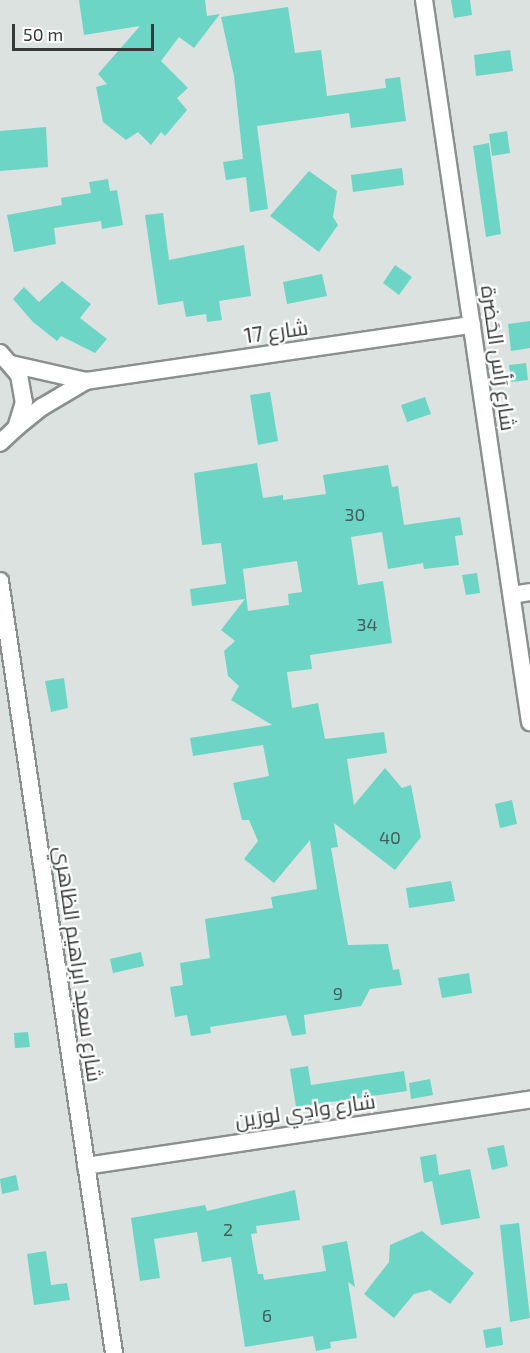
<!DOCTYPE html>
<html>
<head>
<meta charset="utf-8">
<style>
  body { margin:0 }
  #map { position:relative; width:530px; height:1353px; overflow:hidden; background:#dce2e0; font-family:"Exo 2",Cairo,sans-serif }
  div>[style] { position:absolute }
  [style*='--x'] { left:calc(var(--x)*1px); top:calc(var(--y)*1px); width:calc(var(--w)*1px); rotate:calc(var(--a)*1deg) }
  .building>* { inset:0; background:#6cd5c6 }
  .roads { filter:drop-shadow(2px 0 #8b908f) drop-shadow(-2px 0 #8b908f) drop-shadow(0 2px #8b908f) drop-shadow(0 -2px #8b908f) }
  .minor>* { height:16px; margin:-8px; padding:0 8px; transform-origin:8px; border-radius:8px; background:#fff }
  span { translate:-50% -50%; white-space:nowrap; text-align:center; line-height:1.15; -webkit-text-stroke:4.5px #fff; paint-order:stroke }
  .number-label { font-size:18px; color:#44605c }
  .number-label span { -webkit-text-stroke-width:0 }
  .street-label { font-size:21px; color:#373939 }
  .scale { position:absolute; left:12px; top:24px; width:142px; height:27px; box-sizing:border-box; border:3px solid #373939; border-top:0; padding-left:8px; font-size:18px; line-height:21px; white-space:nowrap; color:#373939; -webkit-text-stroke:4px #fff; paint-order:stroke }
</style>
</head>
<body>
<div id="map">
  <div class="building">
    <div style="clip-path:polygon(79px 0,205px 0,207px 16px,220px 14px,194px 48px,179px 37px,161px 61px,188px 88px,177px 98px,187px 110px,165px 136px,161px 132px,151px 145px,138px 132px,126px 140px,103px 122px,96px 87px,107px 84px,98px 74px,140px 26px,84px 35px)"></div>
    <div style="clip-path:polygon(451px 0,470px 0,472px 15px,454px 18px)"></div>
    <div style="clip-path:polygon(288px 7px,295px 53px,321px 50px,327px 96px,386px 88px,385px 79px,400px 77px,406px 121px,351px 128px,349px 113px,257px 126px,268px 209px,250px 212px,246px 177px,226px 180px,223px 162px,243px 159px,234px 76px,221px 17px)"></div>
    <div style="clip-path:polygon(510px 50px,513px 71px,476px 76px,474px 55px)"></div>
    <div style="clip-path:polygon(46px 127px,48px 167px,0 171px,0 131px)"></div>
    <div style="clip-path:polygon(507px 131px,510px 153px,492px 156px,489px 134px)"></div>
    <div style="clip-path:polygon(489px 143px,501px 234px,486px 237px,473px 146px)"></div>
    <div style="clip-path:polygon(402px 168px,404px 185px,353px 192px,351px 175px)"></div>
    <div style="clip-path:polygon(309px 171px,337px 191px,333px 217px,338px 225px,319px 252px,270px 216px)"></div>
    <div style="clip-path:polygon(108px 179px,110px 191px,117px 190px,123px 225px,102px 229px,101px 221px,54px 228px,56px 244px,14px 252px,7px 215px,62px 205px,61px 198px,91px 193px,89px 182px)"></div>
    <div style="clip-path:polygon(163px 213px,169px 260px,244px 245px,251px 296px,219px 301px,222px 320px,207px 322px,206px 314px,186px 317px,183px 301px,158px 305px,145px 215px)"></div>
    <div style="clip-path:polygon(395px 265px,412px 277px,399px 295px,383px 283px)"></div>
    <div style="clip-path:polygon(322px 274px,327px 296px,287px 304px,283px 282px)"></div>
    <div style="clip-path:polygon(62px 281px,91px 304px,80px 318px,107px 339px,95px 353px,61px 336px,57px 341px,33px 322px,13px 299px,24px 287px,39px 302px)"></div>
    <div style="clip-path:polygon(530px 321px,530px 348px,511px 351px,508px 324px)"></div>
    <div style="clip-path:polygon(526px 363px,528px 380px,511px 382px,509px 365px)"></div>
    <div style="clip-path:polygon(270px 392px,278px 441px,258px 445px,250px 395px)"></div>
    <div style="clip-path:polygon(425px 397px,431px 414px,407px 422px,401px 405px)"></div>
    <div style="clip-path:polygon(evenodd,257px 463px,263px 498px,283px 495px,283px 500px,326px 494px,323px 475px,388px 465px,392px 487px,398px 486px,404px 525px,460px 517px,463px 535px,455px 536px,459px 565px,424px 569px,423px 563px,388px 569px,382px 532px,351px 537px,358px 585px,383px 581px,392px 643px,310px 655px,312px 669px,287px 672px,292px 708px,318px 703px,325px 739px,384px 732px,387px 753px,347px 759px,354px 805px,385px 768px,402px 788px,411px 785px,421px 837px,395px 870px,334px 823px,338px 847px,331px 848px,348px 945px,388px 944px,393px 970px,399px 969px,402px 985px,370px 989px,361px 1006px,304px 1015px,306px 1034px,292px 1036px,286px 1015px,210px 1027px,211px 1033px,191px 1036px,187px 1015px,175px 1017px,170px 987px,183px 985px,180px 963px,210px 958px,205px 919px,273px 908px,271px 897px,317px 889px,310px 840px,274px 883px,244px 859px,258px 841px,249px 820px,242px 820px,233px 783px,269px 776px,263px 745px,193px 756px,190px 738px,272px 725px,231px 700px,239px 686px,228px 676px,224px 651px,235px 641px,221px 630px,245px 599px,192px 606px,190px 589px,226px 584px,221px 543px,202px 545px,194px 473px,257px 463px,297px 561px,302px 592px,288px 594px,289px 605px,248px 611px,243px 569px,297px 561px)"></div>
    <div style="clip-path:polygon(477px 573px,480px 593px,466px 595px,462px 575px)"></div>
    <div style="clip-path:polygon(64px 678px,68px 708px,51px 712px,45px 681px)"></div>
    <div style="clip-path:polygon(512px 800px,517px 824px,500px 828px,495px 804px)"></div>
    <div style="clip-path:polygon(451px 881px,455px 901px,409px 908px,406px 888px)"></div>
    <div style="clip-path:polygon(141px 952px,144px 966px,113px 973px,110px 959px)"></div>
    <div style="clip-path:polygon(469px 973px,472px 993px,442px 998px,438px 978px)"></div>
    <div style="clip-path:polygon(28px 1032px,30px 1047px,15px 1048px,14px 1033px)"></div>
    <div style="clip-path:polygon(308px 1066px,311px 1085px,404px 1071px,407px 1091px,296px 1107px,290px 1069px)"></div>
    <div style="clip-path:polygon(430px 1079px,433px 1095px,411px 1099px,409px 1083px)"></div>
    <div style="clip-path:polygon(504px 1145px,508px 1166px,492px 1170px,487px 1148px)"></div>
    <div style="clip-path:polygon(436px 1154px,439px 1175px,470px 1169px,480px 1218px,441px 1225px,432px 1181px,424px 1183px,420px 1157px)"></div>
    <div style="clip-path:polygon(16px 1175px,19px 1190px,2px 1194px,0 1179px)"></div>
    <div style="clip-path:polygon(295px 1190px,300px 1220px,256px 1226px,257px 1233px,251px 1234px,258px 1274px,263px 1274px,264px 1280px,326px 1271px,322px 1246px,347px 1241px,355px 1287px,348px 1282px,357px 1338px,330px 1342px,331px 1348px,316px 1351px,313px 1336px,245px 1347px,231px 1257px,202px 1262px,197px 1232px,154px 1239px,160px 1278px,140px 1281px,131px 1218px,205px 1205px,207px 1211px)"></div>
    <div style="clip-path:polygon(519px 1223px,530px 1318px,510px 1322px,500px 1225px)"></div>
    <div style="clip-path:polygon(422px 1231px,474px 1273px,450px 1304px,430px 1290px,414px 1294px,394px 1318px,364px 1294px,389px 1262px,390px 1245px)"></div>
    <div style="clip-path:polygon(46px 1251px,51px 1285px,67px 1283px,70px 1300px,34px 1305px,27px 1254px)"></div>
    <div style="clip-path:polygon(501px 1327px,503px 1345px,486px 1348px,483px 1330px)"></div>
  </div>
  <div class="roads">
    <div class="minor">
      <div style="--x:424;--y:0;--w:730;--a:81.65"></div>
      <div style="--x:0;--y:353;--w:29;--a:49"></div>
      <div style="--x:19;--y:375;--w:27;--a:80"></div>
      <div style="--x:24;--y:402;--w:27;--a:107"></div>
      <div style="--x:16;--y:428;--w:22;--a:137"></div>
      <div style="--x:11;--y:364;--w:77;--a:12.8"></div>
      <div style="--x:86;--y:381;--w:390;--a:-8.3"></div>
      <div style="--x:17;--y:427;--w:32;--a:-39"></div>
      <div style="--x:42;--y:407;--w:51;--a:-30.6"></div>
      <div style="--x:0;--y:581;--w:780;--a:81.6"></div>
      <div style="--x:512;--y:595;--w:18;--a:-9"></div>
      <div style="--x:86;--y:1166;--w:449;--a:-8.5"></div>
    </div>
  </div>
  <div class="number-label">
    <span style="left:355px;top:514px">30</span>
    <span style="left:367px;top:624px">34</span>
    <span style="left:390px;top:837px">40</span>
    <span style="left:338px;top:993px">9</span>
    <span style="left:228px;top:1229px">2</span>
    <span style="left:267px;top:1315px">6</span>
  </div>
  <div class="street-label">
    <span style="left:276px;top:331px;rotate:-8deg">شارع 17</span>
    <span style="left:499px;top:358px;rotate:82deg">شارع رَأس الحَضرة</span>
    <span style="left:79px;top:964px;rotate:82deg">شارع سعيد ابراهيم الظاهري</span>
    <span style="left:305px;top:1110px;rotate:-8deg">شارع وادِي لورَين</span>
  </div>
  <div class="scale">50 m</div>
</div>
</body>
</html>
